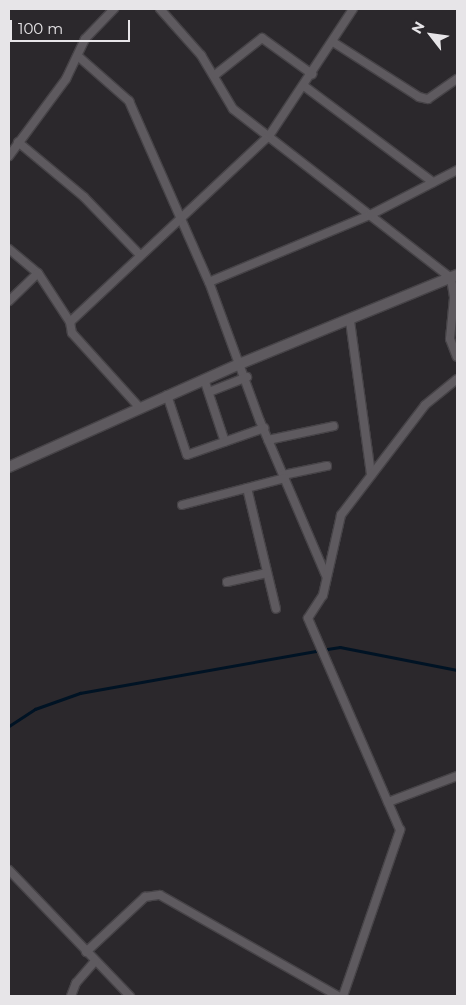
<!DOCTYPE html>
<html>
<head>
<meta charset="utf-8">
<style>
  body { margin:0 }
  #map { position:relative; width:466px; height:1005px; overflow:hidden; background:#2b282c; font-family:Montserrat,sans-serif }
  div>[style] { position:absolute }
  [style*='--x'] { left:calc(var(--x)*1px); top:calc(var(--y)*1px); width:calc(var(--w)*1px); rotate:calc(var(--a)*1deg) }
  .stream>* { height:2.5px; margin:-1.25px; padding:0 1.25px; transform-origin:1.25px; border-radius:1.25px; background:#001324 }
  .roads { filter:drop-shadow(1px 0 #464347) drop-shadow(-1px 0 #464347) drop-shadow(0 1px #464347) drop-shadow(0 -1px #464347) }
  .minor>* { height:8px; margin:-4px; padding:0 4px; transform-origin:4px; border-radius:4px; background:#5e5a5f }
  .tertiary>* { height:10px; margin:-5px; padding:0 5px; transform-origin:5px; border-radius:5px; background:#5e5a5f }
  span { translate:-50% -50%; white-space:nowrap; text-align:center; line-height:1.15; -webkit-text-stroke:4.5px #2b282c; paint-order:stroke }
  .frame { position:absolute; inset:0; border:10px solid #e7e5e8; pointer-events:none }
  .north { position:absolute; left:406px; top:10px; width:50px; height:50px; -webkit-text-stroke:4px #2b282c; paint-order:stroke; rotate:300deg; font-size:14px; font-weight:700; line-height:20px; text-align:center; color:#e7e5e8 }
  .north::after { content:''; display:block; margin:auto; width:18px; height:22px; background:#e7e5e8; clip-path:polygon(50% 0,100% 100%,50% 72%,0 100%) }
  .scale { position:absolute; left:10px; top:20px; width:120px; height:22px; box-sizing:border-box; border:2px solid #e7e5e8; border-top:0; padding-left:6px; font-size:15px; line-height:18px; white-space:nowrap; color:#e7e5e8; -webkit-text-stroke:4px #2b282c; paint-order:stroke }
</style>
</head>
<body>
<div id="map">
  <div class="stream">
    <div style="--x:9;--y:726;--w:31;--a:-33"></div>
    <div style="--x:35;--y:709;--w:48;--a:-19.6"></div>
    <div style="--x:80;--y:693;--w:245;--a:-10.1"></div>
    <div style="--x:321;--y:650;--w:19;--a:-9"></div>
    <div style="--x:340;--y:647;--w:119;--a:11.1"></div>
  </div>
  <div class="roads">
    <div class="minor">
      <div style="--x:160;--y:9;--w:62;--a:48.3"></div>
      <div style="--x:201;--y:55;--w:63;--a:59.3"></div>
      <div style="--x:233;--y:109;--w:276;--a:37.8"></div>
      <div style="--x:451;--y:278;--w:20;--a:81"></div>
      <div style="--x:454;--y:298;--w:41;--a:95.6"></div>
      <div style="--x:450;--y:339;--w:19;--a:69"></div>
      <div style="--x:333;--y:42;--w:102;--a:32.6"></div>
      <div style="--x:419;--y:97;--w:9;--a:13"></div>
      <div style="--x:428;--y:99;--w:35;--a:-35"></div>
      <div style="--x:79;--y:57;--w:67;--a:41.3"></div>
      <div style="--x:129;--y:101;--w:198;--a:66.2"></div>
      <div style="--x:209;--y:282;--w:148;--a:69.9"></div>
      <div style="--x:260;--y:421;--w:168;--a:66.9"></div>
      <div style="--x:215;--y:75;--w:60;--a:-38.2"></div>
      <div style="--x:262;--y:38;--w:62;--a:35.8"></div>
      <div style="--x:304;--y:86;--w:161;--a:36.7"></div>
      <div style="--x:18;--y:142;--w:86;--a:39.8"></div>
      <div style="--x:84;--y:197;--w:81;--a:46"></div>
      <div style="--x:9;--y:156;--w:96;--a:-53.5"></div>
      <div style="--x:66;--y:79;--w:44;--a:-64.6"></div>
      <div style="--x:85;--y:39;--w:42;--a:-46"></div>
      <div style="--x:9;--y:249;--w:38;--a:40"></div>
      <div style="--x:38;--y:273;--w:59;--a:56.9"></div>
      <div style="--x:70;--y:322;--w:11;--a:80"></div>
      <div style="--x:72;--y:333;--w:100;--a:47.8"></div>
      <div style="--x:209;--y:282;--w:174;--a:-22.6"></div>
      <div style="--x:370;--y:215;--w:98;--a:-27.3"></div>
      <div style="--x:9;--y:301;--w:40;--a:-44"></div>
      <div style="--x:350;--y:321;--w:155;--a:82.2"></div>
      <div style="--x:70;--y:322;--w:272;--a:-43.1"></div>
      <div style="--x:269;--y:136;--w:152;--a:-56.5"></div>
      <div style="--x:204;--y:379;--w:66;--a:71.6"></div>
      <div style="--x:209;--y:392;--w:41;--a:-21.5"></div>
      <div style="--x:167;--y:395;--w:63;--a:71.6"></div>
      <div style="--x:187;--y:455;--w:82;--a:-19.3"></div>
      <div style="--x:268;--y:440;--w:67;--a:-12"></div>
      <div style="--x:283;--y:475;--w:45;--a:-11.6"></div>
      <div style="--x:247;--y:488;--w:124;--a:76.5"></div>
      <div style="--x:182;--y:505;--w:106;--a:-14.7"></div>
      <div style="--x:227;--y:582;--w:41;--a:-12.7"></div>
      <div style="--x:388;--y:802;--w:74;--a:-20.6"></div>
      <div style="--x:9;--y:870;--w:175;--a:46.2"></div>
      <div style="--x:86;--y:952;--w:81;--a:-43"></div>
      <div style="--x:145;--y:897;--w:15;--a:-8"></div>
      <div style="--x:160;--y:895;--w:205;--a:29.6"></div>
      <div style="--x:71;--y:996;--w:14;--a:-69"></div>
      <div style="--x:76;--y:983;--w:29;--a:-49"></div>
      <div style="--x:343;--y:996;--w:176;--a:-71"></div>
      <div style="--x:400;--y:830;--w:231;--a:-113.5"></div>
      <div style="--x:308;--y:618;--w:27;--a:-57"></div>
      <div style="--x:323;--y:595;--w:82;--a:-77.3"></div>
      <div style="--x:341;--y:515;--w:138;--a:-52.6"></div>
      <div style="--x:425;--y:405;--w:41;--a:-39.1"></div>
    </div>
    <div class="tertiary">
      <div style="--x:9;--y:467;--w:255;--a:-24.1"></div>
      <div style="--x:242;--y:363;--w:232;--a:-22.3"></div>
    </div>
  </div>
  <div class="frame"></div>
  <div class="north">N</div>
  <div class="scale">100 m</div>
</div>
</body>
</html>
